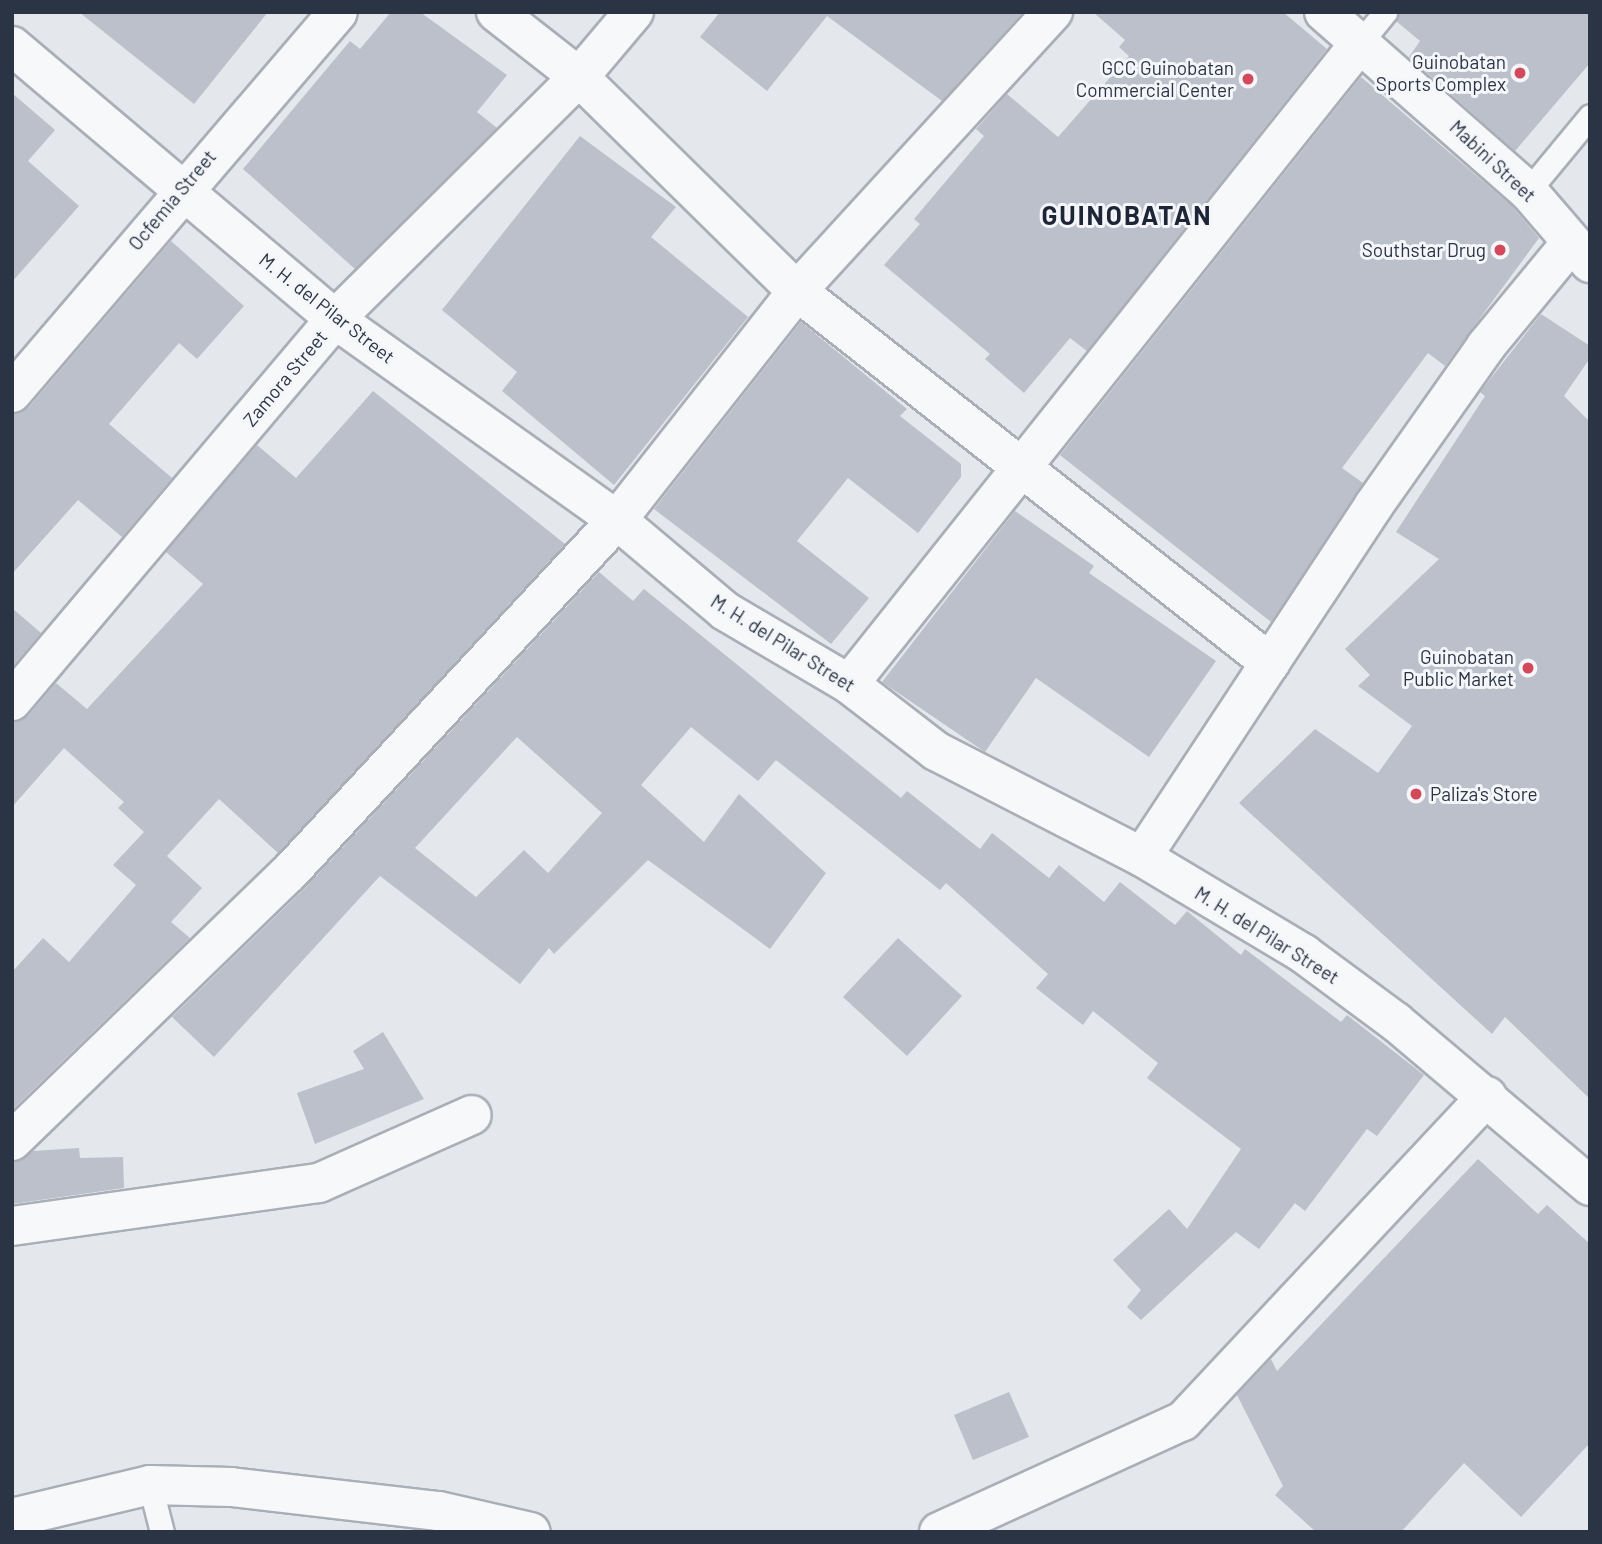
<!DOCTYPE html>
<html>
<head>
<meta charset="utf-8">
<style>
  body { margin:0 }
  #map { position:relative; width:1602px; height:1544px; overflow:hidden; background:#e4e7ec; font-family:Barlow,sans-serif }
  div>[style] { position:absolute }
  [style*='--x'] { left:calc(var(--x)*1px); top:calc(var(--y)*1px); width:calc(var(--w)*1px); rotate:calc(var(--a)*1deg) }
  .building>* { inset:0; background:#bbc0ca }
  .roads { filter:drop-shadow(2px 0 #a9aeb7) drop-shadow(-2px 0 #a9aeb7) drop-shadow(0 2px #a9aeb7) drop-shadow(0 -2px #a9aeb7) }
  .service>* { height:23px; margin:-11.5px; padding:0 11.5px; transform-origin:11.5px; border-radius:11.5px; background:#f7f8fa }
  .minor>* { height:38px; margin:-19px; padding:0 19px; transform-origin:19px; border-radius:19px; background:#f7f8fa }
  .dots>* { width:19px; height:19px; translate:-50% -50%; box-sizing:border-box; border:4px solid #f4f6f9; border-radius:50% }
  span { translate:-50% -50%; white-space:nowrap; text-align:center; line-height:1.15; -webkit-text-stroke:6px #f4f6f9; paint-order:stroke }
  .poi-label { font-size:19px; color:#2b3445 }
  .right { translate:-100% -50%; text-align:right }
  .left { translate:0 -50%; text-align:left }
  .street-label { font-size:19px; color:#2b3445 }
  .district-label { font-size:26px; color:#1d2536; font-weight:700; letter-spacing:2px }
  .frame { position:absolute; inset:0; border:14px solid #2b3445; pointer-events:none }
</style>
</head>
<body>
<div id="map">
  <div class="building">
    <div style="clip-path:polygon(79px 12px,268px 12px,194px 104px)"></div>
    <div style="clip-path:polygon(391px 12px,420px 12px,507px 75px,477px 112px,497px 128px,355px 269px,243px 169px,350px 41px,360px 49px)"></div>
    <div style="clip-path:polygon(720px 12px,1023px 12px,942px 101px,827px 16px,767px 91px,700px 37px)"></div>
    <div style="clip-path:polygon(1093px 12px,1283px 12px,1327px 49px,1087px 351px,1070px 338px,1024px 393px,985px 359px,990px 354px,884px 265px,920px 224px,914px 219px,984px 136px,976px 129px,1007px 94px,1058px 137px,1129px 56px,1119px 47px,1125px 40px)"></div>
    <div style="clip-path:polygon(1399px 12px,1590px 12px,1590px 63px,1515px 151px,1409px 57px,1420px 41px,1396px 21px)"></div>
    <div style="clip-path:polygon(1361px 77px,1512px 206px,1539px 238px,1445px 366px,1428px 353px,1342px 468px,1363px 483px,1271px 622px,1060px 455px)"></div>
    <div style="clip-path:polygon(12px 93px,55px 130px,28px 161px,79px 206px,12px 282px)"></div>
    <div style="clip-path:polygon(580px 136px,676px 207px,651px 237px,748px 317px,614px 485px,502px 391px,517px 372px,442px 310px)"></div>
    <div style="clip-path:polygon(171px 241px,244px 306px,197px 359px,179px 343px,109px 424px,172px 478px,122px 537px,78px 500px,12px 574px,12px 414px,29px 407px)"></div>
    <div style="clip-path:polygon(1541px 314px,1590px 346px,1590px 358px,1564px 396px,1590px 422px,1590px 1099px,1505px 1017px,1492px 1034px,1239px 803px,1315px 729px,1378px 773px,1412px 726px,1358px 686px,1370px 675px,1345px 649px,1439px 559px,1396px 532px,1485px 396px,1480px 392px)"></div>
    <div style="clip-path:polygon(801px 322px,907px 409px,900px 416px,961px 464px,961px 477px,918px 533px,848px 478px,797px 541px,869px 598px,831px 644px,654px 509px)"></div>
    <div style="clip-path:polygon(373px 391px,565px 544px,278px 853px,219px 799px,167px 856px,202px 888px,171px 922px,190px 938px,12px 1110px,12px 972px,43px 938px,69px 962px,136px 885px,113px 865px,144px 832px,118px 808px,124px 802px,64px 748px,12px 807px,12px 722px,28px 716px,56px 683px,87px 709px,203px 584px,166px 552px,257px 445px,296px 478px)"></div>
    <div style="clip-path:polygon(1015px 511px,1094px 566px,1089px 573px,1216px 661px,1149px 757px,1036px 678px,985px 752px,882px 682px)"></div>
    <div style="clip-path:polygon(evenodd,599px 572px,633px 601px,644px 589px,901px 798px,907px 791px,980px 849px,992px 833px,1049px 878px,1059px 865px,1104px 902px,1120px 882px,1175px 925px,1187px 911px,1241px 955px,1245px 949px,1341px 1022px,1347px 1015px,1424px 1075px,1377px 1136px,1367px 1129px,1305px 1211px,1295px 1203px,1259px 1249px,1236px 1232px,1141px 1320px,1127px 1307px,1141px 1290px,1113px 1260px,1169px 1209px,1187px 1229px,1241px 1149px,1147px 1078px,1158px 1063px,1093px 1011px,1083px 1025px,1036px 988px,1048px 974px,946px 883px,940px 890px,776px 760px,758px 781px,691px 727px,641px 785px,704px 842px,739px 794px,826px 873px,770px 949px,648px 860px,554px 954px,549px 948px,520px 984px,380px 876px,214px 1057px,172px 1017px,305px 888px,599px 572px,517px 737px,602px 813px,548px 873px,524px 850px,476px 897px,415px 848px,517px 737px)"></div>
    <div style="clip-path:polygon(12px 608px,41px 633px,12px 667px)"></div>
    <div style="clip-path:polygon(898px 938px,962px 996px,907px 1056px,843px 997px)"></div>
    <div style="clip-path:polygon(383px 1032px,424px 1099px,315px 1144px,297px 1093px,364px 1069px,353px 1051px)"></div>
    <div style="clip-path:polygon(79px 1148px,80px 1158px,123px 1157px,124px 1188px,12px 1204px,12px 1162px,33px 1151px)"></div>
    <div style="clip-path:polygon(1478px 1159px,1538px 1214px,1547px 1205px,1590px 1244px,1590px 1443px,1521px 1517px,1464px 1463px,1401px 1532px,1316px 1532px,1275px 1495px,1283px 1486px,1237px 1395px,1271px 1359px,1277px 1371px)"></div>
    <div style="clip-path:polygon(1009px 1392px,1029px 1437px,973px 1460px,954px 1415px)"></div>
  </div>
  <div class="roads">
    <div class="service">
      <div style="--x:1360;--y:43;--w:40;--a:-51"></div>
      <div style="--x:1528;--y:191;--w:97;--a:-50.4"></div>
      <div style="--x:150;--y:1485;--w:49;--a:75.7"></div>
    </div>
    <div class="minor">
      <div style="--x:496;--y:12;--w:105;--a:38.1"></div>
      <div style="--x:579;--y:77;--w:305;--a:44.5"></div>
      <div style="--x:797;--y:291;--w:602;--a:38.18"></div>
      <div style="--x:1324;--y:12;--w:271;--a:41.3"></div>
      <div style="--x:1528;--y:191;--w:95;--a:49.3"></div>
      <div style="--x:12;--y:46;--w:423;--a:40.2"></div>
      <div style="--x:335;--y:319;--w:346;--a:35.5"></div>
      <div style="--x:617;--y:520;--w:141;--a:40.1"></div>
      <div style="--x:725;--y:611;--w:144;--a:30.5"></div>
      <div style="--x:849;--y:684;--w:110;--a:37.6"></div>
      <div style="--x:936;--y:751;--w:232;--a:27.2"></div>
      <div style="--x:1142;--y:857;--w:189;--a:30.9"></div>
      <div style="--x:1304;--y:954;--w:114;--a:36.5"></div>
      <div style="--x:1396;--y:1022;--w:254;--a:40.2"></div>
      <div style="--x:12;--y:393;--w:501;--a:-49.45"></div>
      <div style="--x:849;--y:684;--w:820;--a:-51.44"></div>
      <div style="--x:12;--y:701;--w:500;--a:-49.78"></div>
      <div style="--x:335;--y:319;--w:344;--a:-44.8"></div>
      <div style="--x:579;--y:77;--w:85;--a:-49.8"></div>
      <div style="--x:1142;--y:857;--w:422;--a:-56.6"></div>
      <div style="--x:1374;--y:505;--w:194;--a:-54.8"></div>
      <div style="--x:1486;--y:346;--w:134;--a:-50.5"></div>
      <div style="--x:12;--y:1141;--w:385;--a:-44.1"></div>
      <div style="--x:289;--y:873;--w:482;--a:-47.1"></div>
      <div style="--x:617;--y:520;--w:291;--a:-51.8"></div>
      <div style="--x:797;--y:291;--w:379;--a:-47.5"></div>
      <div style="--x:12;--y:1226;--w:310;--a:-8"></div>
      <div style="--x:319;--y:1183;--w:167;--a:-24"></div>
      <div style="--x:12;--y:1518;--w:142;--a:-13.4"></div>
      <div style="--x:150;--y:1485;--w:81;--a:1.4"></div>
      <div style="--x:231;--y:1487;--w:209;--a:6.6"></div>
      <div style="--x:439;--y:1511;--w:94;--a:12.9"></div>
      <div style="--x:939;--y:1532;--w:268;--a:-24.5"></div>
      <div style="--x:1183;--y:1421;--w:445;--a:-46.9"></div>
    </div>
  </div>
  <div class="dots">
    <div style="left:1520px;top:73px;background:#d1495b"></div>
    <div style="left:1248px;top:79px;background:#d1495b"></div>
    <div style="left:1500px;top:250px;background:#d1495b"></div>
    <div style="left:1528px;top:668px;background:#d1495b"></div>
    <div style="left:1416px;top:794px;background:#d1495b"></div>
  </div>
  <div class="poi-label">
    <span class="right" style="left:1506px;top:73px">Guinobatan<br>Sports Complex</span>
    <span class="right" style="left:1234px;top:79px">GCC Guinobatan<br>Commercial Center</span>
    <span class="right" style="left:1486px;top:250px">Southstar Drug</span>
    <span class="right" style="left:1514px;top:668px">Guinobatan<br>Public Market</span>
    <span class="left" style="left:1430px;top:794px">Paliza's Store</span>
  </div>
  <div class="street-label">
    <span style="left:1493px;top:161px;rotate:43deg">Mabini Street</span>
    <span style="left:172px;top:200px;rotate:-50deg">Ocfemia Street</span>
    <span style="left:327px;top:308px;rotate:38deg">M. H. del Pilar Street</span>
    <span style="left:285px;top:378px;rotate:-50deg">Zamora Street</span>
    <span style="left:783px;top:643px;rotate:32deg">M. H. del Pilar Street</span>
    <span style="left:1267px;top:935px;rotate:32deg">M. H. del Pilar Street</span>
  </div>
  <div class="district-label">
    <span style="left:1127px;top:215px">GUINOBATAN</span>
  </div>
  <div class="frame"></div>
</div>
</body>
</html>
